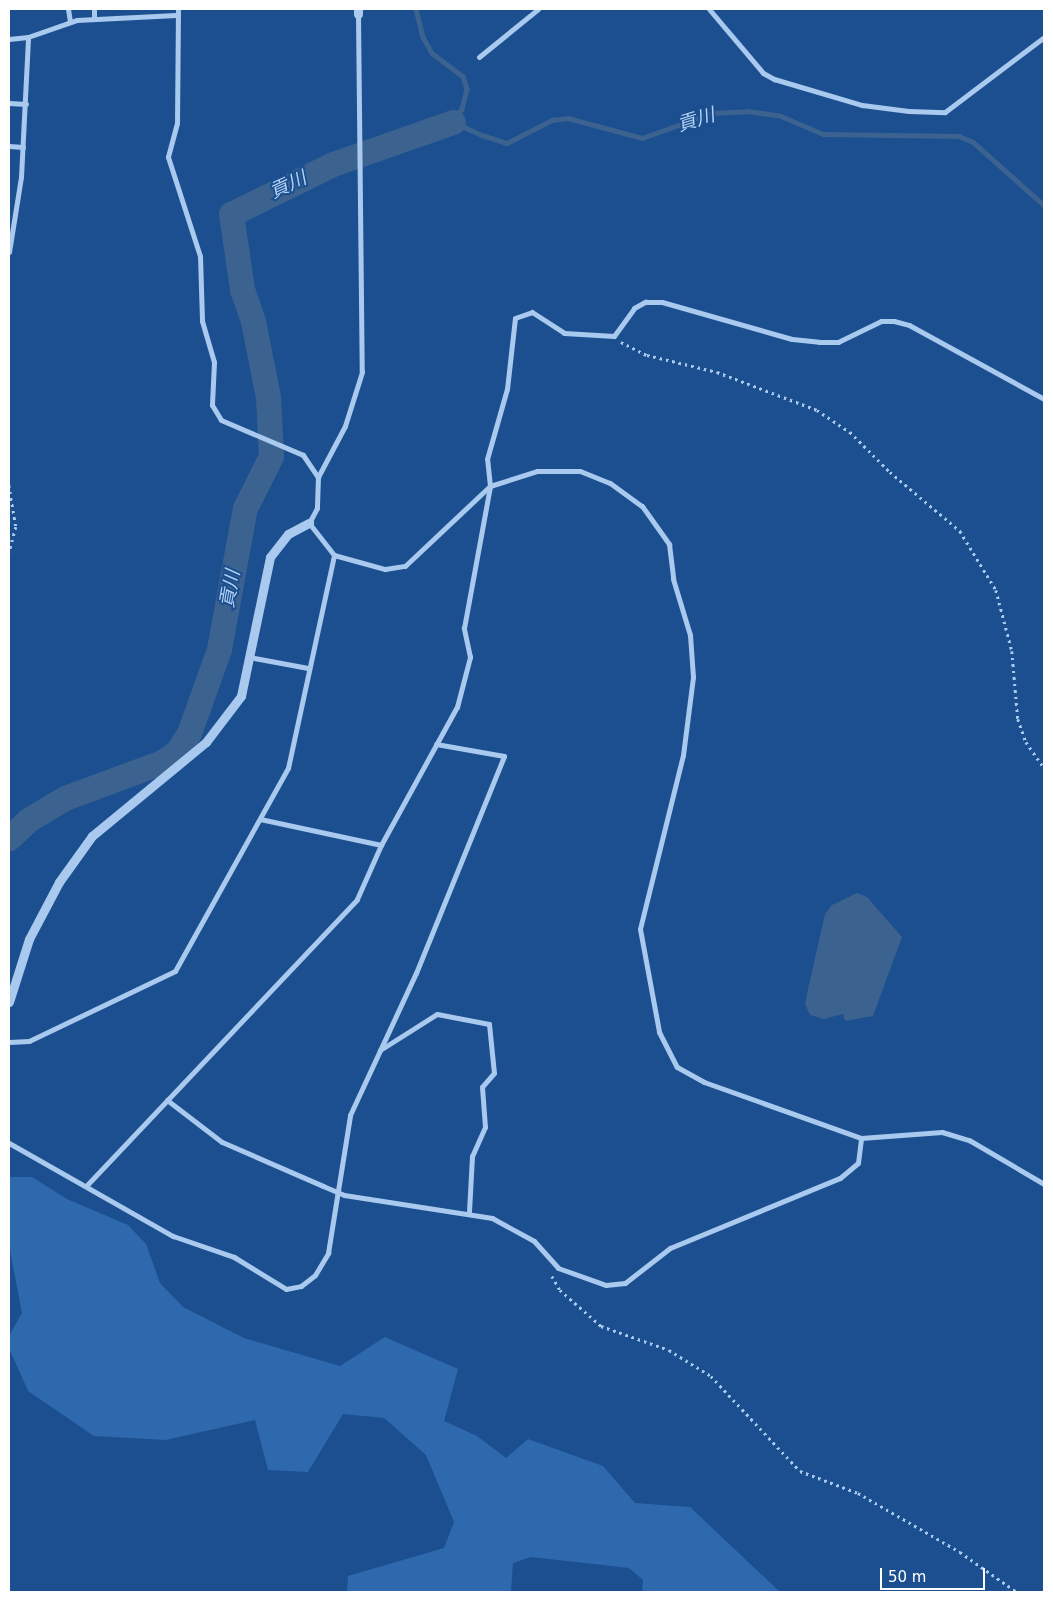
<!DOCTYPE html>
<html>
<head>
<meta charset="utf-8">
<style>
  body { margin:0 }
  #map { position:relative; width:1053px; height:1601px; overflow:hidden; background:#1b4f8f; font-family:"DejaVu Sans","Noto Sans JP",sans-serif }
  div>[style] { position:absolute }
  [style*='--x'] { left:calc(var(--x)*1px); top:calc(var(--y)*1px); width:calc(var(--w)*1px); rotate:calc(var(--a)*1deg) }
  .green>* { inset:0; background:#2e69ad }
  .water>* { inset:0; background:#3c6290 }
  .stream>* { height:4.5px; margin:-2.25px; padding:0 2.25px; transform-origin:2.25px; border-radius:2.25px; background:#3c6290 }
  .river>* { height:25px; margin:-12.5px; padding:0 12.5px; transform-origin:12.5px; border-radius:12.5px; background:#3c6290 }
  .path>* { height:2.5px; margin-top:-1.25px; transform-origin:0; background:repeating-linear-gradient(90deg,#a9c9ee 0 2.5px,transparent 0 6.5px) }
  .minor>* { height:5px; margin:-2.5px; padding:0 2.5px; transform-origin:2.5px; border-radius:2.5px; background:#a9c9ee }
  .tertiary>* { height:9px; margin:-4.5px; padding:0 4.5px; transform-origin:4.5px; border-radius:4.5px; background:#a9c9ee }
  span { translate:-50% -50%; white-space:nowrap; text-align:center; line-height:1.15; -webkit-text-stroke:4px #1b4f8f; paint-order:stroke }
  .water-label { font-size:19px; color:#b5d3f5; font-style:italic }
  .frame { position:absolute; inset:0; border:10px solid #fff; pointer-events:none }
  .scale { position:absolute; left:880px; top:1568px; width:105px; height:22px; box-sizing:border-box; border:2px solid #fff; border-top:0; padding-left:6px; font-size:15px; line-height:18px; white-space:nowrap; color:#fff; -webkit-text-stroke:4px #1b4f8f; paint-order:stroke }
</style>
</head>
<body>
<div id="map">
  <div class="green">
    <div style="clip-path:polygon(9px 1177px,32px 1177px,67px 1199px,128px 1225px,146px 1244px,160px 1283px,183px 1307px,244px 1338px,340px 1366px,385px 1337px,458px 1369px,444px 1421px,477px 1436px,506px 1458px,528px 1439px,603px 1466px,635px 1503px,690px 1507px,780px 1592px,642px 1592px,643px 1580px,629px 1568px,531px 1557px,513px 1563px,511px 1592px,347px 1592px,348px 1576px,444px 1548px,454px 1522px,426px 1455px,384px 1418px,343px 1414px,308px 1472px,268px 1470px,255px 1420px,165px 1440px,94px 1436px,28px 1391px,9px 1348px,9px 1336px,22px 1313px,9px 1245px)"></div>
  </div>
  <div class="water">
    <div style="clip-path:polygon(857px 893px,867px 897px,902px 937px,873px 1016px,845px 1021px,843px 1014px,824px 1019px,810px 1015px,805px 1004px,808px 989px,825px 914px,832px 905px)"></div>
  </div>
  <div class="stream">
    <div style="--x:416;--y:9;--w:29;--a:76"></div>
    <div style="--x:423;--y:37;--w:18;--a:61"></div>
    <div style="--x:432;--y:53;--w:39;--a:37"></div>
    <div style="--x:463;--y:76;--w:14;--a:73"></div>
    <div style="--x:467;--y:89;--w:21;--a:104"></div>
    <div style="--x:462;--y:109;--w:16;--a:125"></div>
    <div style="--x:453;--y:122;--w:35;--a:24"></div>
    <div style="--x:485;--y:136;--w:23;--a:18"></div>
    <div style="--x:507;--y:143;--w:51;--a:-27.1"></div>
    <div style="--x:552;--y:120;--w:16;--a:-7"></div>
    <div style="--x:568;--y:118;--w:77;--a:15.1"></div>
    <div style="--x:642;--y:138;--w:74;--a:-19.7"></div>
    <div style="--x:712;--y:113;--w:35;--a:-3"></div>
    <div style="--x:747;--y:111;--w:34;--a:8"></div>
    <div style="--x:781;--y:116;--w:46;--a:23.2"></div>
    <div style="--x:823;--y:134;--w:136;--a:0.8"></div>
    <div style="--x:959;--y:136;--w:15;--a:23"></div>
    <div style="--x:973;--y:142;--w:95;--a:41.6"></div>
  </div>
  <div class="river">
    <div style="--x:9;--y:838;--w:26;--a:-43"></div>
    <div style="--x:28;--y:820;--w:43;--a:-30.7"></div>
    <div style="--x:65;--y:798;--w:103;--a:-20.4"></div>
    <div style="--x:162;--y:762;--w:18;--a:-34"></div>
    <div style="--x:177;--y:752;--w:22;--a:-58"></div>
    <div style="--x:189;--y:733;--w:89;--a:-70.3"></div>
    <div style="--x:219;--y:649;--w:143;--a:-79.6"></div>
    <div style="--x:245;--y:508;--w:58;--a:-63.4"></div>
    <div style="--x:271;--y:456;--w:59;--a:-92.9"></div>
    <div style="--x:268;--y:397;--w:77;--a:-101.2"></div>
    <div style="--x:253;--y:321;--w:34;--a:-109"></div>
    <div style="--x:242;--y:289;--w:76;--a:-98.3"></div>
    <div style="--x:231;--y:214;--w:114;--a:-26.1"></div>
    <div style="--x:333;--y:164;--w:127;--a:-19.3"></div>
  </div>
  <div class="path">
    <div style="--x:621;--y:342;--w:29;--a:27"></div>
    <div style="--x:647;--y:355;--w:72;--a:13.7"></div>
    <div style="--x:717;--y:372;--w:107;--a:20.8"></div>
    <div style="--x:817;--y:410;--w:40;--a:34"></div>
    <div style="--x:850;--y:432;--w:57;--a:45"></div>
    <div style="--x:890;--y:472;--w:92;--a:40.1"></div>
    <div style="--x:960;--y:531;--w:69;--a:58.6"></div>
    <div style="--x:996;--y:590;--w:63;--a:75.3"></div>
    <div style="--x:1012;--y:651;--w:68;--a:85"></div>
    <div style="--x:1018;--y:719;--w:24;--a:71"></div>
    <div style="--x:1026;--y:742;--w:32;--a:55"></div>
    <div style="--x:9;--y:485;--w:43;--a:80.5"></div>
    <div style="--x:16;--y:527;--w:27;--a:105"></div>
    <div style="--x:552;--y:1276;--w:16;--a:60"></div>
    <div style="--x:560;--y:1290;--w:55;--a:41.3"></div>
    <div style="--x:601;--y:1326;--w:72;--a:19.4"></div>
    <div style="--x:669;--y:1350;--w:49;--a:31.8"></div>
    <div style="--x:711;--y:1376;--w:130;--a:46.9"></div>
    <div style="--x:800;--y:1471;--w:62;--a:20.8"></div>
    <div style="--x:858;--y:1493;--w:118;--a:30"></div>
    <div style="--x:960;--y:1552;--w:70;--a:35.1"></div>
  </div>
  <div class="minor">
    <div style="--x:68;--y:9;--w:13;--a:81"></div>
    <div style="--x:94;--y:9;--w:10;--a:90"></div>
    <div style="--x:178;--y:9;--w:114;--a:90.5"></div>
    <div style="--x:177;--y:123;--w:35;--a:105"></div>
    <div style="--x:168;--y:157;--w:104;--a:72.1"></div>
    <div style="--x:200;--y:256;--w:65;--a:88.2"></div>
    <div style="--x:202;--y:321;--w:43;--a:73.7"></div>
    <div style="--x:214;--y:362;--w:43;--a:92.7"></div>
    <div style="--x:212;--y:405;--w:17;--a:59"></div>
    <div style="--x:221;--y:420;--w:89;--a:23.1"></div>
    <div style="--x:303;--y:455;--w:27;--a:56"></div>
    <div style="--x:709;--y:9;--w:84;--a:49.8"></div>
    <div style="--x:763;--y:73;--w:13;--a:29"></div>
    <div style="--x:774;--y:79;--w:92;--a:16.5"></div>
    <div style="--x:862;--y:105;--w:47;--a:7.3"></div>
    <div style="--x:909;--y:111;--w:36;--a:2"></div>
    <div style="--x:945;--y:112;--w:124;--a:-37.1"></div>
    <div style="--x:358;--y:14;--w:358;--a:89.4"></div>
    <div style="--x:362;--y:372;--w:57;--a:107.5"></div>
    <div style="--x:345;--y:426;--w:58;--a:117.9"></div>
    <div style="--x:318;--y:477;--w:31;--a:92"></div>
    <div style="--x:317;--y:508;--w:17;--a:118"></div>
    <div style="--x:309;--y:523;--w:41;--a:52"></div>
    <div style="--x:334;--y:555;--w:53;--a:15.4"></div>
    <div style="--x:385;--y:569;--w:20;--a:-9"></div>
    <div style="--x:405;--y:566;--w:117;--a:-43.3"></div>
    <div style="--x:490;--y:486;--w:49;--a:-17.7"></div>
    <div style="--x:537;--y:471;--w:43;--a:0"></div>
    <div style="--x:580;--y:471;--w:32;--a:22"></div>
    <div style="--x:610;--y:483;--w:39;--a:36"></div>
    <div style="--x:642;--y:506;--w:47;--a:54.6"></div>
    <div style="--x:669;--y:544;--w:35;--a:83"></div>
    <div style="--x:673;--y:579;--w:59;--a:73.1"></div>
    <div style="--x:690;--y:635;--w:42;--a:85.9"></div>
    <div style="--x:693;--y:677;--w:79;--a:97.3"></div>
    <div style="--x:683;--y:755;--w:179;--a:103.9"></div>
    <div style="--x:640;--y:929;--w:105;--a:79.5"></div>
    <div style="--x:659;--y:1032;--w:39;--a:63"></div>
    <div style="--x:677;--y:1067;--w:31;--a:29"></div>
    <div style="--x:704;--y:1082;--w:167;--a:19.6"></div>
    <div style="--x:861;--y:1138;--w:81;--a:-4.2"></div>
    <div style="--x:942;--y:1132;--w:28;--a:17"></div>
    <div style="--x:969;--y:1140;--w:87;--a:30.4"></div>
    <div style="--x:9;--y:39;--w:19;--a:-6"></div>
    <div style="--x:28;--y:37;--w:52;--a:-19.1"></div>
    <div style="--x:77;--y:20;--w:99;--a:-2.9"></div>
    <div style="--x:479;--y:57;--w:76;--a:-39.1"></div>
    <div style="--x:9;--y:103;--w:17;--a:3"></div>
    <div style="--x:9;--y:146;--w:14;--a:4"></div>
    <div style="--x:9;--y:252;--w:76;--a:-80.9"></div>
    <div style="--x:21;--y:177;--w:140;--a:-87.1"></div>
    <div style="--x:249;--y:657;--w:60;--a:10.6"></div>
    <div style="--x:260;--y:819;--w:124;--a:12.1"></div>
    <div style="--x:9;--y:1042;--w:20;--a:-3"></div>
    <div style="--x:29;--y:1041;--w:162;--a:-25.6"></div>
    <div style="--x:175;--y:971;--w:232;--a:-60.9"></div>
    <div style="--x:288;--y:768;--w:218;--a:-77.8"></div>
    <div style="--x:380;--y:1050;--w:67;--a:-32.3"></div>
    <div style="--x:437;--y:1014;--w:53;--a:10.9"></div>
    <div style="--x:489;--y:1024;--w:49;--a:84.2"></div>
    <div style="--x:494;--y:1073;--w:18;--a:131"></div>
    <div style="--x:482;--y:1087;--w:40;--a:85.7"></div>
    <div style="--x:485;--y:1127;--w:32;--a:114"></div>
    <div style="--x:472;--y:1156;--w:56;--a:93.1"></div>
    <div style="--x:167;--y:1100;--w:69;--a:37.4"></div>
    <div style="--x:222;--y:1142;--w:110;--a:23.5"></div>
    <div style="--x:323;--y:1186;--w:23;--a:23"></div>
    <div style="--x:344;--y:1195;--w:150;--a:8.8"></div>
    <div style="--x:492;--y:1218;--w:48;--a:28.7"></div>
    <div style="--x:534;--y:1241;--w:36;--a:48"></div>
    <div style="--x:558;--y:1268;--w:51;--a:19.5"></div>
    <div style="--x:606;--y:1285;--w:19;--a:-6"></div>
    <div style="--x:625;--y:1283;--w:57;--a:-37.9"></div>
    <div style="--x:670;--y:1248;--w:184;--a:-22.4"></div>
    <div style="--x:840;--y:1178;--w:23;--a:-40"></div>
    <div style="--x:858;--y:1163;--w:25;--a:-83"></div>
    <div style="--x:9;--y:1143;--w:189;--a:29.6"></div>
    <div style="--x:173;--y:1236;--w:65;--a:19"></div>
    <div style="--x:234;--y:1257;--w:61;--a:31.6"></div>
    <div style="--x:286;--y:1289;--w:15;--a:-11"></div>
    <div style="--x:301;--y:1286;--w:18;--a:-38"></div>
    <div style="--x:315;--y:1275;--w:26;--a:-59"></div>
    <div style="--x:328;--y:1253;--w:140;--a:-80.9"></div>
    <div style="--x:350;--y:1115;--w:157;--a:-65.1"></div>
    <div style="--x:416;--y:973;--w:234;--a:-67.9"></div>
    <div style="--x:504;--y:756;--w:69;--a:-170"></div>
    <div style="--x:87;--y:1185;--w:393;--a:-46.6"></div>
    <div style="--x:357;--y:899;--w:59;--a:-66"></div>
    <div style="--x:381;--y:845;--w:158;--a:-61.2"></div>
    <div style="--x:457;--y:707;--w:52;--a:-75.4"></div>
    <div style="--x:470;--y:657;--w:30;--a:-102"></div>
    <div style="--x:464;--y:628;--w:144;--a:-79.6"></div>
    <div style="--x:490;--y:486;--w:27;--a:-96"></div>
    <div style="--x:487;--y:459;--w:73;--a:-74.1"></div>
    <div style="--x:507;--y:389;--w:71;--a:-83.6"></div>
    <div style="--x:515;--y:318;--w:18;--a:-19"></div>
    <div style="--x:532;--y:312;--w:38;--a:33"></div>
    <div style="--x:564;--y:333;--w:50;--a:3.4"></div>
    <div style="--x:614;--y:336;--w:34;--a:-54"></div>
    <div style="--x:634;--y:308;--w:13;--a:-29"></div>
    <div style="--x:645;--y:302;--w:17;--a:0"></div>
    <div style="--x:662;--y:302;--w:135;--a:15.9"></div>
    <div style="--x:792;--y:339;--w:27;--a:6"></div>
    <div style="--x:819;--y:342;--w:19;--a:0"></div>
    <div style="--x:838;--y:342;--w:48;--a:-26"></div>
    <div style="--x:881;--y:321;--w:13;--a:0"></div>
    <div style="--x:894;--y:321;--w:16;--a:15"></div>
    <div style="--x:909;--y:325;--w:154;--a:28.7"></div>
  </div>
  <div class="tertiary">
    <div style="--x:358;--y:9;--w:5;--a:90"></div>
    <div style="--x:9;--y:1002;--w:66;--a:-72.4"></div>
    <div style="--x:29;--y:939;--w:64;--a:-62.2"></div>
    <div style="--x:59;--y:882;--w:57;--a:-54.3"></div>
    <div style="--x:92;--y:836;--w:148;--a:-39.5"></div>
    <div style="--x:206;--y:742;--w:58;--a:-52.7"></div>
    <div style="--x:241;--y:696;--w:142;--a:-78.2"></div>
    <div style="--x:270;--y:557;--w:29;--a:-52"></div>
    <div style="--x:288;--y:534;--w:24;--a:-28"></div>
  </div>
  <div class="water-label">
    <span style="left:696px;top:120px;rotate:-17deg">貢川</span>
    <span style="left:288px;top:185px;rotate:-25deg">貢川</span>
    <span style="left:230px;top:589px;rotate:-80deg">貢川</span>
  </div>
  <div class="frame"></div>
  <div class="scale">50 m</div>
</div>
</body>
</html>
